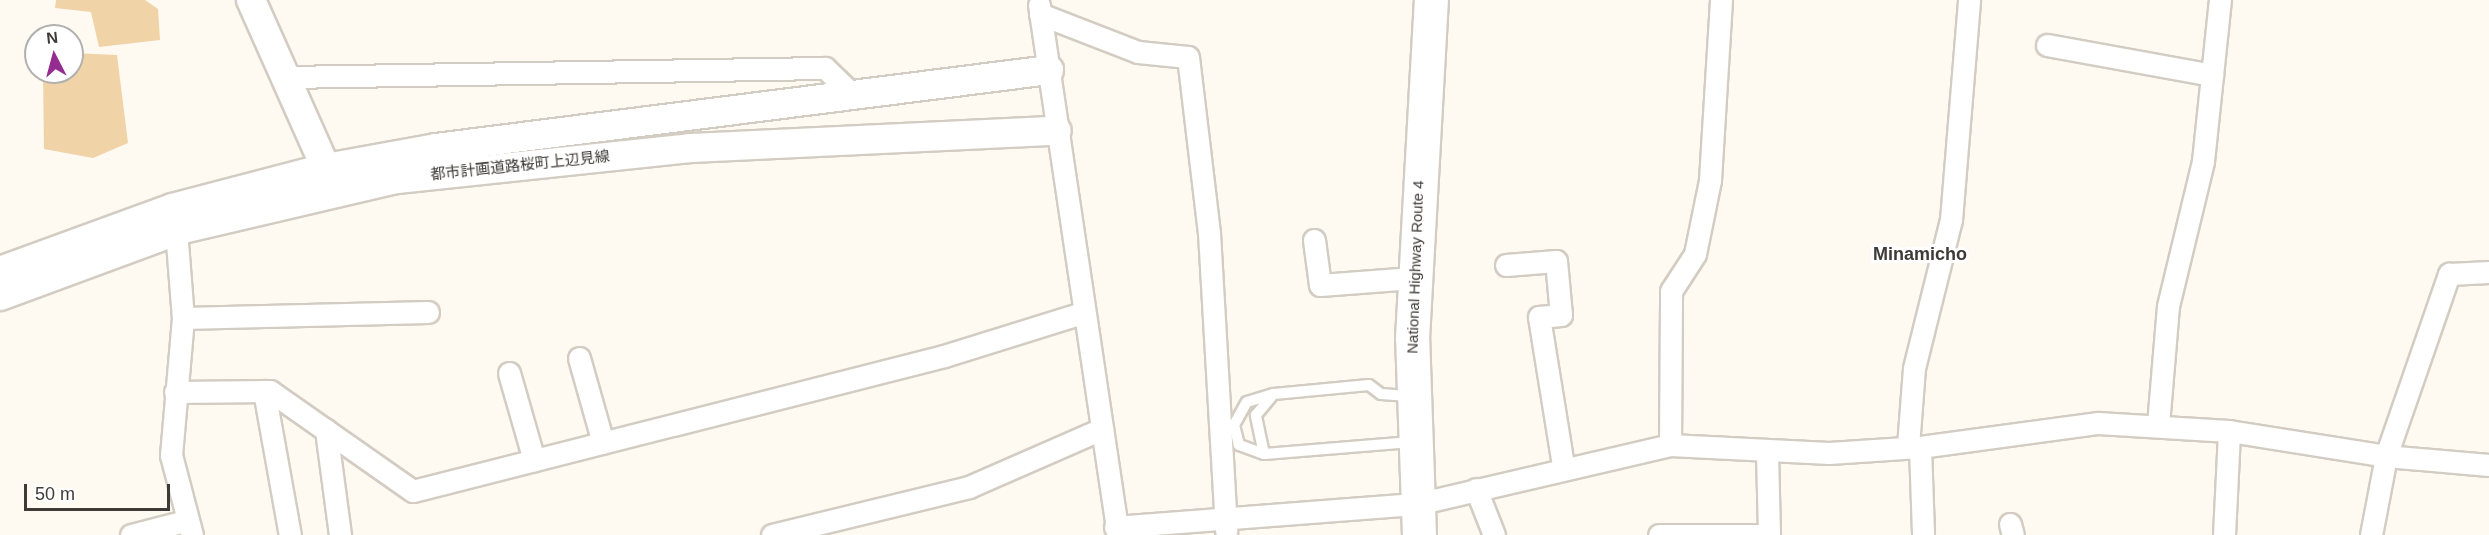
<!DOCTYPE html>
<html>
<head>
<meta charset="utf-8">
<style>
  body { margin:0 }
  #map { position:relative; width:2489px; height:535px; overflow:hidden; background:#fef9f1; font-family:Arial,"Noto Sans JP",sans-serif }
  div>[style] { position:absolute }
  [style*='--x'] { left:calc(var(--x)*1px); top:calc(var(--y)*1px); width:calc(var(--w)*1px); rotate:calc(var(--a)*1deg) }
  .green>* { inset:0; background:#f0d3a7 }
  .roads { filter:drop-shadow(2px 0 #d3ccc2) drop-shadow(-2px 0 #d3ccc2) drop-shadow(0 2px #d3ccc2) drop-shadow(0 -2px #d3ccc2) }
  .lane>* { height:10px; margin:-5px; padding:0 5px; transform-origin:5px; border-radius:5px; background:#fff }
  .street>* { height:21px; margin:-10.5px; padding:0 10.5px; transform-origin:10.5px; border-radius:10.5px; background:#fff }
  .secondary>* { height:28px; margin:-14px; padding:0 14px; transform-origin:14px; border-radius:14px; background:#fff }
  .highway>* { height:33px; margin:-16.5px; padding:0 16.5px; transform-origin:16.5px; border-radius:16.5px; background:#fff }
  span { translate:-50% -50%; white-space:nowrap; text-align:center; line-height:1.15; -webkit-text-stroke:6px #fff; paint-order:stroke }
  .street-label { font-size:15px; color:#3e3b37 }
  .quarter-label { font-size:18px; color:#3e3b37; font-weight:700 }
  .north { position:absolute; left:24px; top:24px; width:60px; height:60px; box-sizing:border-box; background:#fff; border:2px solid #b2b1af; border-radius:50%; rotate:354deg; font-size:16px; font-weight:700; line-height:24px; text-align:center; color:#3e3b37 }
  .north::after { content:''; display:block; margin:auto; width:21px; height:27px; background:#952c8f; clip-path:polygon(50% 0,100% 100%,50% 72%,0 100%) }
  .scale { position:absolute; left:24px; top:484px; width:146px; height:27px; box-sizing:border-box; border:3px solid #3e3b37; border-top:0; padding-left:8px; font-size:18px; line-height:21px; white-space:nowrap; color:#3e3b37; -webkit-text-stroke:4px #fff; paint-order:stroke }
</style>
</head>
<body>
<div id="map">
  <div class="green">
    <div style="clip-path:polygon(56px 0,145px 0,158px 9px,160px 40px,99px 47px,91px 12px,55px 8px)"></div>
    <div style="clip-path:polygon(72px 53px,117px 55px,128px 143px,93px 158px,44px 149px,43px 72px,72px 72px)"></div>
  </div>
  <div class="roads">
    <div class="lane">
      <div style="--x:1411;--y:442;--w:147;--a:175.3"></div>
      <div style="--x:1264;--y:454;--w:27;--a:-160"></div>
      <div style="--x:1239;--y:445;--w:21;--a:-104"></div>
      <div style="--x:1234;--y:425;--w:26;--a:-61"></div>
      <div style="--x:1247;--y:402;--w:28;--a:-17"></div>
      <div style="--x:1274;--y:394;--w:95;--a:-5.4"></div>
      <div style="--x:1369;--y:385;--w:15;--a:37"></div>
      <div style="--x:1381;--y:394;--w:31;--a:4"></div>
      <div style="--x:1264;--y:454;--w:40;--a:-102"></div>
      <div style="--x:1256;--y:415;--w:23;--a:-50"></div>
    </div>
    <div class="street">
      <div style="--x:1039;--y:5;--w:536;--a:81.52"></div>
      <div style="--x:1040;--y:14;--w:105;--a:21.2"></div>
      <div style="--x:1138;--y:52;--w:50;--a:5.7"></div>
      <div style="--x:1188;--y:57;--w:177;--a:83.2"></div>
      <div style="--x:1209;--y:233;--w:299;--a:86.7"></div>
      <div style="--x:2047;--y:45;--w:168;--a:10.3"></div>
      <div style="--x:286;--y:77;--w:539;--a:-0.96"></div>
      <div style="--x:825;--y:68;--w:36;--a:44"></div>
      <div style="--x:175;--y:217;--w:101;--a:85.5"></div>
      <div style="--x:183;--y:318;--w:138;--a:95"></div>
      <div style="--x:171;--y:455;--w:83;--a:75.3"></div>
      <div style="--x:1314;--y:240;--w:45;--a:82.4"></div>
      <div style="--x:1320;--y:285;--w:93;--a:-4.3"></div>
      <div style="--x:1506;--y:265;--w:50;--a:-4.6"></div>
      <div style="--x:1556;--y:261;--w:54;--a:84.7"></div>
      <div style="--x:1561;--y:315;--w:22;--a:175"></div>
      <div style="--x:1539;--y:317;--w:151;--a:80.8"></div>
      <div style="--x:183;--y:318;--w:245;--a:-1.4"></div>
      <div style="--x:579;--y:358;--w:88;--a:74.2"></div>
      <div style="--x:509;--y:373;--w:91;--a:74"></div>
      <div style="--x:264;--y:391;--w:146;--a:79.8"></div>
      <div style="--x:175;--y:392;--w:95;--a:-0.6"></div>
      <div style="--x:270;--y:391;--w:174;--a:35"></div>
      <div style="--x:413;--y:491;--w:548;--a:-14.26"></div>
      <div style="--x:944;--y:356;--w:145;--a:-17.3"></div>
      <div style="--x:2158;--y:425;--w:119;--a:-85.2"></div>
      <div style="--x:2168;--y:306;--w:149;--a:-76.4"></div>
      <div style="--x:2203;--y:161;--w:162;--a:-84"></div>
      <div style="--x:326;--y:430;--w:106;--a:82.4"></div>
      <div style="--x:1670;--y:445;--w:154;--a:-89.6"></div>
      <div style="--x:1671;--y:291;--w:44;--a:-57"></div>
      <div style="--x:1695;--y:254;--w:76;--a:-78.5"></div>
      <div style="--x:1710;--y:180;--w:180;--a:-86.5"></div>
      <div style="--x:1908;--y:446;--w:78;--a:-85.6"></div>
      <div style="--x:1914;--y:368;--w:153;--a:-76"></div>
      <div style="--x:1951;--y:220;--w:221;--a:-85.3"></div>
      <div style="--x:1920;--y:447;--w:88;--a:88"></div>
      <div style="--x:1767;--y:452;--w:83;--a:88.6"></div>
      <div style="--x:1476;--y:489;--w:49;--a:68.6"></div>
      <div style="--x:2010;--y:524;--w:11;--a:75"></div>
      <div style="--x:1115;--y:527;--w:303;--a:-4.4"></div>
      <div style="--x:1417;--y:504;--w:260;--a:-13.1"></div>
      <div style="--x:1670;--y:445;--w:159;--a:2.9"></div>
      <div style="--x:1829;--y:453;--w:91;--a:-3.8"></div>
      <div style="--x:1920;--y:447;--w:180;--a:-7.7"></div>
      <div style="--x:2098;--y:423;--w:131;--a:3.5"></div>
      <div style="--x:2229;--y:431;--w:159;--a:9"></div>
      <div style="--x:2386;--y:456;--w:103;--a:5"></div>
      <div style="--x:131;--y:535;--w:56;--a:-14.5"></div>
      <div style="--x:772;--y:535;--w:203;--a:-13.7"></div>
      <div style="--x:969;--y:487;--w:145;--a:-23.6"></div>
      <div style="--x:1659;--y:535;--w:110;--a:0"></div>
      <div style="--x:2224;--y:535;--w:104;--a:-87.2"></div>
      <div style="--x:2371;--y:535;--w:80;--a:-79.2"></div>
      <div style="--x:2386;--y:456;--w:193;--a:-70.9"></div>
      <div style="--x:2449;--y:274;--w:40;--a:-2.9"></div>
    </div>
    <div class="secondary">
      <div style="--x:251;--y:0;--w:201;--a:66"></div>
      <div style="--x:0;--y:271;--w:183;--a:-20.1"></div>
      <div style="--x:172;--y:208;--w:159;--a:-14.6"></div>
      <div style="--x:326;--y:168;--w:112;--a:-10.3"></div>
      <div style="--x:436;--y:148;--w:618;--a:-7.25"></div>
      <div style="--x:0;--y:296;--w:191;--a:-20.2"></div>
      <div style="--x:179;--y:230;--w:224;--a:-13.2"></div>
      <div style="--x:397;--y:179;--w:295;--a:-6"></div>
      <div style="--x:690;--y:148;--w:367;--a:-2.7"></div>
    </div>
    <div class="highway">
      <div style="--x:1419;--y:535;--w:197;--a:-92"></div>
      <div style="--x:1412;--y:338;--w:339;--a:-86.8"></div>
    </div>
  </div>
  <div class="street-label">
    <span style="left:520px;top:165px;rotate:-6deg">都市計画道路桜町上辺見線</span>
    <span style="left:1415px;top:267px;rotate:-88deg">National Highway Route 4</span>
  </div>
  <div class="quarter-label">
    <span style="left:1920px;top:254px">Minamicho</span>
  </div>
  <div class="north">N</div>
  <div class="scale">50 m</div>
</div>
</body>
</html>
